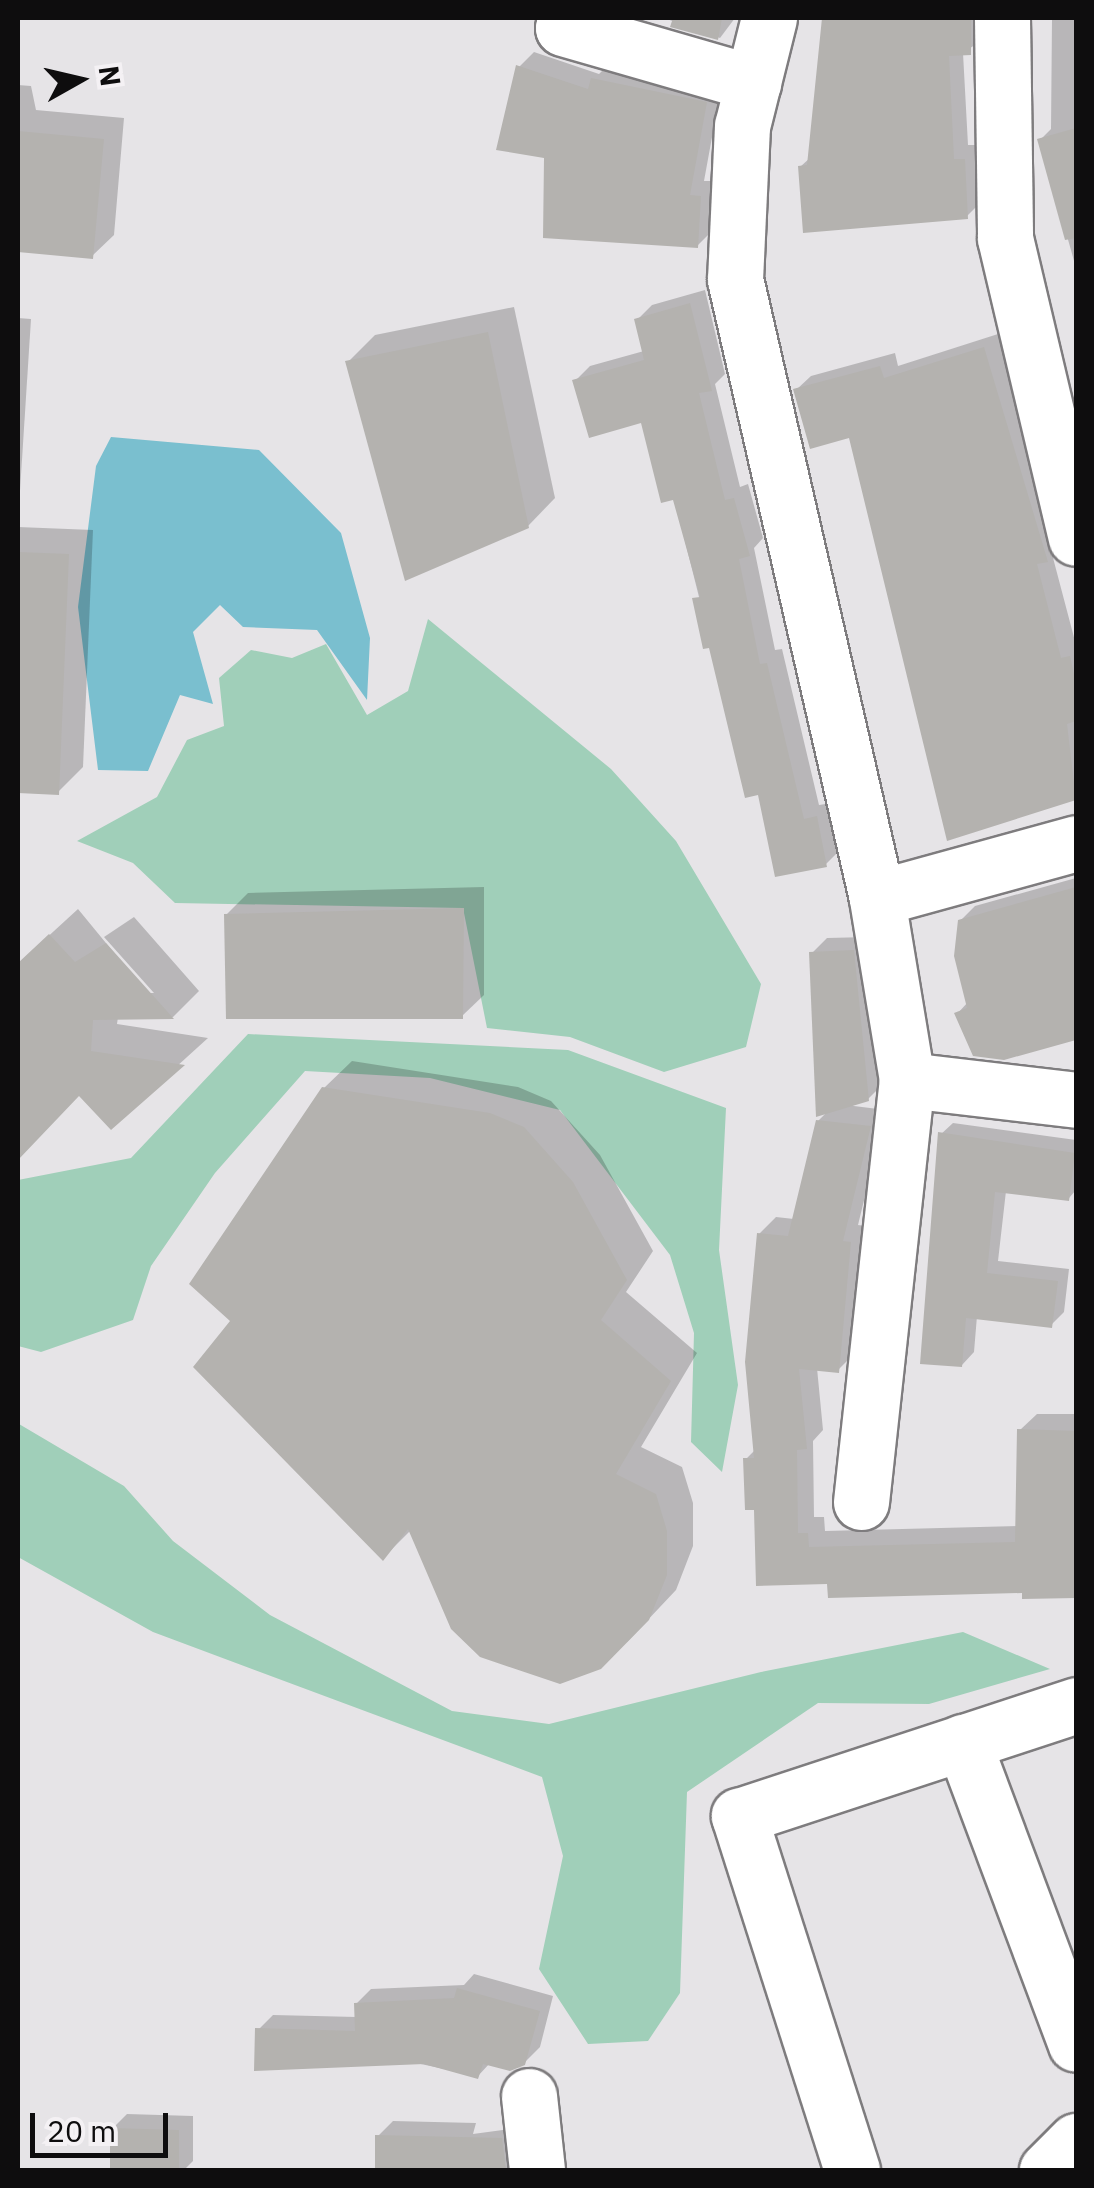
<!DOCTYPE html>
<html>
<head>
<meta charset="utf-8">
<style>
  body { margin:0 }
  #map { position:relative; width:1094px; height:2188px; overflow:hidden; background:#e6e4e7; font-family:"IBM Plex Sans",sans-serif }
  div>[style] { position:absolute }
  [style*='--x'] { left:calc(var(--x)*1px); top:calc(var(--y)*1px); width:calc(var(--w)*1px); rotate:calc(var(--a)*1deg) }
  .green>* { inset:0; background:#a0cfb9 }
  .water>* { inset:0; background:#7abfcf }
  .shadow>* { inset:0; background:#0003 }
  .building>* { inset:0; background:#b4b2af }
  .roads { filter:drop-shadow(2px 0 #7e7c7e) drop-shadow(-2px 0 #7e7c7e) drop-shadow(0 2px #7e7c7e) drop-shadow(0 -2px #7e7c7e) }
  .minor>* { height:55px; margin:-27.5px; padding:0 27.5px; transform-origin:27.5px; border-radius:27.5px; background:#fff }
  span { translate:-50% -50%; white-space:nowrap; text-align:center; line-height:1.15; -webkit-text-stroke:8px #f4f1f4; paint-order:stroke }
  .frame { position:absolute; inset:0; border:20px solid #0e0d0e; pointer-events:none }
  .north { position:absolute; left:30px; top:30px; width:100px; height:100px; -webkit-text-stroke:8px #f4f1f4; paint-order:stroke; rotate:82deg; font-size:28px; font-weight:700; line-height:40px; text-align:center; color:#0e0d0e }
  .north::after { content:''; display:block; margin:auto; width:35px; height:45px; background:#0e0d0e; clip-path:polygon(50% 0,100% 100%,50% 72%,0 100%) }
  .scale { position:absolute; left:30px; top:2113px; width:138px; height:45px; box-sizing:border-box; border:5px solid #0e0d0e; border-top:0; padding-left:12px; font-size:30px; line-height:35px; white-space:nowrap; color:#0e0d0e; -webkit-text-stroke:8px #f4f1f4; paint-order:stroke }
</style>
</head>
<body>
<div id="map">
  <div class="green">
    <div style="clip-path:polygon(428px 619px,611px 769px,676px 841px,761px 984px,746px 1047px,664px 1072px,570px 1037px,487px 1028px,463px 908px,175px 903px,133px 863px,77px 841px,157px 797px,187px 740px,224px 726px,219px 678px,251px 650px,292px 658px,326px 644px,367px 715px,408px 691px)"></div>
    <div style="clip-path:polygon(248px 1034px,568px 1050px,726px 1108px,719px 1250px,738px 1385px,722px 1472px,691px 1442px,694px 1333px,670px 1255px,560px 1110px,430px 1078px,305px 1071px,215px 1173px,151px 1266px,133px 1320px,41px 1352px,18px 1346px,18px 1180px,131px 1158px)"></div>
    <div style="clip-path:polygon(19px 1424px,124px 1486px,173px 1541px,270px 1615px,452px 1711px,549px 1724px,761px 1672px,963px 1632px,1050px 1669px,929px 1704px,818px 1703px,687px 1792px,680px 1993px,648px 2041px,588px 2044px,539px 1969px,563px 1856px,542px 1777px,153px 1632px,18px 1557px)"></div>
  </div>
  <div class="water">
    <div style="clip-path:polygon(111px 437px,259px 450px,341px 533px,370px 638px,367px 700px,317px 630px,243px 627px,220px 605px,193px 632px,213px 704px,180px 695px,148px 771px,98px 770px,78px 607px,96px 466px)"></div>
  </div>
  <div class="shadow">
    <div style="clip-path:polygon(664px 18px,735px 18px,720px 38px)"></div>
    <div style="clip-path:polygon(824px 18px,985px 18px,985px 38px,963px 53px,968px 145px,979px 145px,982px 201px,967px 216px,800px 167px,811px 157px)"></div>
    <div style="clip-path:polygon(1052px 18px,1076px 18px,1076px 268px,1040px 140px,1051px 129px)"></div>
    <div style="clip-path:polygon(534px 52px,599px 74px,608px 65px,721px 88px,704px 181px,715px 181px,712px 231px,697px 246px,547px 156px,519px 67px)"></div>
    <div style="clip-path:polygon(18px 85px,31px 86px,36px 110px,124px 118px,114px 235px,92px 256px,18px 249px)"></div>
    <div style="clip-path:polygon(705px 290px,725px 374px,715px 384px,740px 487px,748px 484px,763px 538px,754px 548px,775px 650px,782px 649px,819px 805px,832px 803px,841px 849px,826px 864px,711px 645px,674px 497px,643px 420px,575px 381px,590px 366px,644px 351px,637px 320px,652px 305px)"></div>
    <div style="clip-path:polygon(514px 307px,555px 498px,528px 526px,348px 362px,375px 335px)"></div>
    <div style="clip-path:polygon(18px 318px,31px 319px,18px 522px)"></div>
    <div style="clip-path:polygon(998px 334px,1061px 545px,1052px 554px,1076px 645px,1076px 798px,949px 838px,850px 435px,796px 390px,811px 376px,895px 353px,898px 366px)"></div>
    <div style="clip-path:polygon(18px 527px,93px 530px,83px 767px,58px 792px,18px 790px)"></div>
    <div style="clip-path:polygon(1076px 878px,1076px 1038px,1004px 1058px,957px 1014px,968px 1002px,960px 921px,975px 906px)"></div>
    <div style="clip-path:polygon(484px 887px,484px 995px,462px 1016px,226px 915px,248px 893px)"></div>
    <div style="clip-path:polygon(78px 909px,147px 993px,154px 993px,104px 937px,134px 917px,199px 991px,173px 1017px,118px 1017px,117px 1024px,208px 1038px,111px 1126px,79px 1093px,26px 1147px,18px 1136px,18px 964px)"></div>
    <div style="clip-path:polygon(868px 937px,883px 1084px,868px 1099px,846px 1105px,886px 1110px,858px 1225px,866px 1226px,855px 1353px,838px 1370px,817px 1368px,823px 1430px,813px 1441px,814px 1517px,824px 1517px,825px 1531px,1018px 1526px,1020px 1430px,1037px 1414px,1076px 1414px,1076px 1596px,829px 1581px,756px 1507px,746px 1459px,756px 1449px,759px 1234px,776px 1217px,794px 1219px,818px 1121px,828px 1111px,812px 953px,827px 938px)"></div>
    <div style="clip-path:polygon(352px 1061px,518px 1087px,551px 1101px,600px 1155px,653px 1251px,626px 1292px,697px 1353px,641px 1447px,682px 1467px,693px 1503px,693px 1546px,676px 1590px,627px 1642px,411px 1530px,383px 1558px,234px 1321px,324px 1088px)"></div>
    <div style="clip-path:polygon(953px 1123px,1076px 1140px,1076px 1190px,1069px 1198px,1006px 1191px,998px 1261px,1069px 1269px,1064px 1312px,1051px 1325px,977px 1316px,974px 1352px,962px 1365px,940px 1135px)"></div>
    <div style="clip-path:polygon(474px 1974px,553px 1996px,540px 2047px,524px 2063px,490px 2063px,478px 2076px,258px 2030px,273px 2015px,357px 2017px,356px 2004px,371px 1989px,464px 1985px)"></div>
    <div style="clip-path:polygon(127px 2114px,193px 2116px,193px 2161px,184px 2170px,112px 2170px,112px 2129px)"></div>
    <div style="clip-path:polygon(393px 2121px,476px 2123px,473px 2134px,517px 2128px,526px 2170px,377px 2170px,378px 2136px)"></div>
  </div>
  <div class="building">
    <div style="clip-path:polygon(673px 18px,722px 18px,718px 40px,670px 27px)"></div>
    <div style="clip-path:polygon(822px 18px,971px 18px,971px 55px,949px 56px,954px 159px,965px 159px,968px 219px,803px 233px,798px 166px,807px 165px)"></div>
    <div style="clip-path:polygon(516px 65px,588px 89px,591px 78px,707px 102px,690px 195px,701px 196px,698px 248px,543px 238px,544px 158px,496px 150px)"></div>
    <div style="clip-path:polygon(1076px 128px,1076px 238px,1065px 240px,1037px 139px)"></div>
    <div style="clip-path:polygon(18px 131px,104px 139px,93px 259px,18px 252px)"></div>
    <div style="clip-path:polygon(690px 303px,712px 391px,699px 393px,725px 500px,734px 498px,750px 556px,739px 559px,760px 664px,767px 663px,804px 819px,817px 816px,827px 867px,775px 877px,758px 795px,745px 798px,709px 648px,703px 649px,692px 598px,700px 597px,673px 500px,661px 503px,641px 423px,589px 438px,572px 380px,644px 360px,634px 319px)"></div>
    <div style="clip-path:polygon(488px 332px,529px 528px,405px 581px,345px 361px)"></div>
    <div style="clip-path:polygon(984px 347px,1048px 562px,1037px 564px,1061px 658px,1070px 656px,1076px 683px,1076px 721px,1067px 724px,1076px 800px,947px 841px,849px 438px,810px 449px,793px 389px,880px 366px,884px 378px)"></div>
    <div style="clip-path:polygon(18px 552px,69px 554px,59px 795px,18px 793px)"></div>
    <div style="clip-path:polygon(1076px 887px,1076px 1040px,1004px 1060px,973px 1056px,954px 1013px,967px 1008px,954px 956px,958px 920px)"></div>
    <div style="clip-path:polygon(464px 908px,463px 1019px,226px 1019px,224px 914px)"></div>
    <div style="clip-path:polygon(49px 934px,75px 962px,106px 943px,174px 1019px,93px 1020px,91px 1051px,185px 1065px,111px 1130px,79px 1096px,18px 1160px,18px 963px)"></div>
    <div style="clip-path:polygon(854px 950px,869px 1101px,816px 1117px,809px 952px)"></div>
    <div style="clip-path:polygon(322px 1087px,490px 1113px,524px 1127px,573px 1182px,627px 1280px,601px 1320px,671px 1381px,616px 1474px,656px 1494px,667px 1531px,667px 1575px,649px 1620px,601px 1669px,560px 1684px,480px 1657px,451px 1629px,408px 1529px,383px 1561px,193px 1367px,230px 1321px,189px 1284px)"></div>
    <div style="clip-path:polygon(816px 1120px,871px 1126px,843px 1241px,851px 1242px,839px 1373px,799px 1369px,807px 1449px,797px 1450px,798px 1533px,808px 1533px,809px 1547px,1015px 1542px,1017px 1429px,1076px 1431px,1076px 1598px,1022px 1599px,1022px 1593px,828px 1598px,827px 1584px,756px 1586px,754px 1510px,745px 1510px,743px 1458px,754px 1458px,745px 1362px,757px 1233px,788px 1236px)"></div>
    <div style="clip-path:polygon(938px 1132px,1075px 1153px,1069px 1201px,995px 1192px,987px 1273px,1058px 1281px,1052px 1328px,966px 1318px,962px 1367px,920px 1364px)"></div>
    <div style="clip-path:polygon(457px 1988px,540px 2011px,525px 2065px,510px 2071px,483px 2064px,478px 2079px,424px 2064px,254px 2071px,255px 2028px,355px 2031px,354px 2003px,454px 1998px)"></div>
    <div style="clip-path:polygon(110px 2128px,179px 2130px,179px 2170px,110px 2170px)"></div>
    <div style="clip-path:polygon(375px 2135px,502px 2138px,506px 2170px,375px 2170px)"></div>
  </div>
  <div class="roads">
    <div class="minor">
      <div style="--x:566;--y:18;--w:10;--a:107"></div>
      <div style="--x:563;--y:28;--w:198;--a:16.1"></div>
      <div style="--x:769;--y:18;--w:111;--a:104"></div>
      <div style="--x:742;--y:126;--w:153;--a:92.6"></div>
      <div style="--x:735;--y:279;--w:635;--a:77.08"></div>
      <div style="--x:877;--y:898;--w:206;--a:-15.4"></div>
      <div style="--x:1002;--y:18;--w:220;--a:89.2"></div>
      <div style="--x:1005;--y:238;--w:308;--a:76.7"></div>
      <div style="--x:907;--y:1080;--w:170;--a:6.7"></div>
      <div style="--x:861;--y:1502;--w:424;--a:-83.8"></div>
      <div style="--x:907;--y:1080;--w:184;--a:-99.4"></div>
      <div style="--x:963;--y:1742;--w:322;--a:69.5"></div>
      <div style="--x:529;--y:2096;--w:74;--a:83.8"></div>
      <div style="--x:852;--y:2170;--w:372;--a:-107.7"></div>
      <div style="--x:739;--y:1816;--w:355;--a:-18.2"></div>
      <div style="--x:1047;--y:2170;--w:41;--a:-45"></div>
    </div>
  </div>
  <div class="frame"></div>
  <div class="north">N</div>
  <div class="scale">20 m</div>
</div>
</body>
</html>
